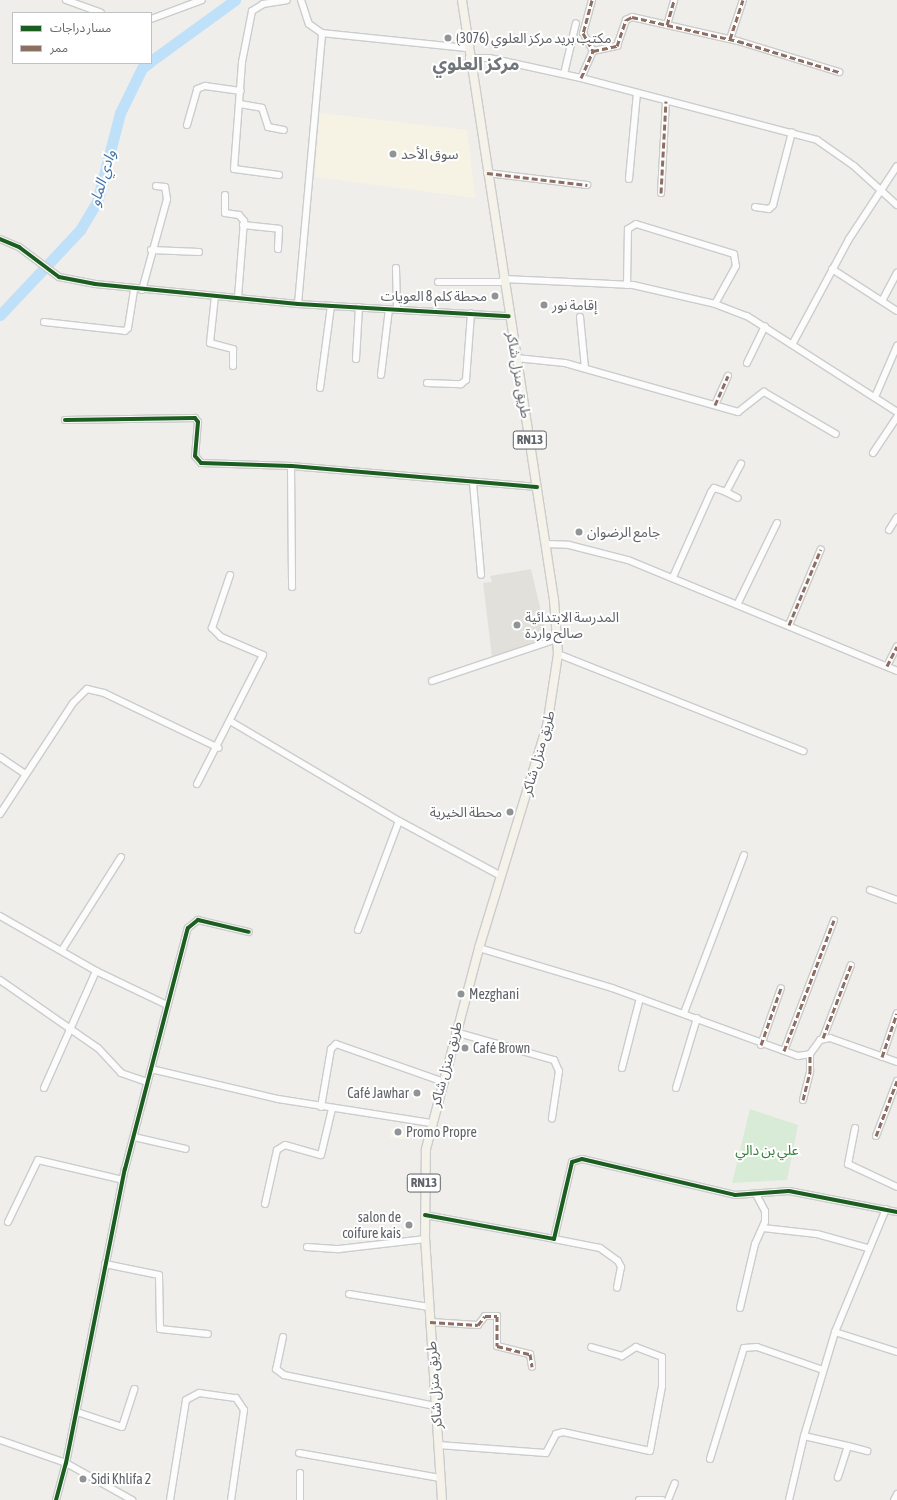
<!DOCTYPE html>
<html>
<head>
<meta charset="utf-8">
<style>
  body { margin:0 }
  #map { position:relative; width:897px; height:1500px; overflow:hidden; background:#efeeea; font-family:"Asap Condensed","Noto Sans Arabic",sans-serif }
  div>[style] { position:absolute }
  [style*='--x'] { left:calc(var(--x)*1px); top:calc(var(--y)*1px); width:calc(var(--w)*1px); rotate:calc(var(--a)*1deg) }
  .commercial>* { inset:0; background:#f7f3e4 }
  .education>* { inset:0; background:#e2e0da }
  .green>* { inset:0; background:#d8ebd6 }
  .river>* { height:11px; margin:-5.5px; padding:0 5.5px; transform-origin:5.5px; border-radius:5.5px; background:#bfe0f9 }
  .roads { filter:drop-shadow(1px 0 #cbcccc) drop-shadow(-1px 0 #cbcccc) drop-shadow(0 1px #cbcccc) drop-shadow(0 -1px #cbcccc) }
  .minor>* { height:6px; margin:-3px; padding:0 3px; transform-origin:3px; border-radius:3px; background:#fdfcfc }
  .major>* { height:8px; margin:-4px; padding:0 4px; transform-origin:4px; border-radius:4px; background:#f4f2e9 }
  .quiet>* { height:3px; margin-top:-1.5px; transform-origin:0; background:repeating-linear-gradient(90deg,#8d6e63 0 6px,transparent 0 9px) }
  .cycleway>* { height:4px; margin:-2px; padding:0 2px; transform-origin:2px; border-radius:2px; background:#1b5e20 }
  .dots>* { width:11px; height:11px; translate:-50% -50%; box-sizing:border-box; border:2px solid #fff; border-radius:50% }
  span { translate:-50% -50%; white-space:nowrap; text-align:center; line-height:1.15; -webkit-text-stroke:4px #fff; paint-order:stroke }
  .shield-label span { padding:1px 3px; background:#fff; border:1px solid; border-radius:3px; -webkit-text-stroke-width:0 }
  .shield-label { font-size:13px; color:#5f6368; font-weight:700 }
  .poi-label { font-size:14px; color:#5f6368 }
  .left { translate:0 -50%; text-align:left }
  .right { translate:-100% -50%; text-align:right }
  .street-label { font-size:14px; color:#5f6368 }
  .park-label { font-size:14px; color:#348238 }
  .water-label { font-size:15px; color:#4174aa; font-style:italic }
  .district-label { font-size:18px; color:#70757a; font-weight:700 }
  .legend { position:absolute; left:12px; top:12px; width:140px; height:52px; box-sizing:border-box; background:#fff; border:1px solid #bfc1c3; margin:0; padding:5px 7px; list-style:none; font-size:12px; color:#5f6368 }
  .legend li { display:flex; align-items:center; gap:8px; height:20px }
  .legend b { width:20px; border:1px solid #bfc1c3 }
</style>
</head>
<body>
<div id="map">
  <div class="commercial">
    <div style="clip-path:polygon(320px 113px,467px 130px,475px 198px,315px 177px)"></div>
    <div style="clip-path:polygon(391px 1128px,402px 1129px,407px 1139px,390px 1138px)"></div>
  </div>
  <div class="education">
    <div style="clip-path:polygon(531px 569px,547px 637px,492px 657px,483px 583px,492px 582px,490px 576px)"></div>
  </div>
  <div class="green">
    <div style="clip-path:polygon(750px 1109px,798px 1125px,787px 1180px,732px 1183px)"></div>
  </div>
  <div class="river">
    <div style="--x:151;--y:61;--w:104;--a:-36"></div>
    <div style="--x:0;--y:315;--w:117;--a:-46.7"></div>
    <div style="--x:80;--y:230;--w:33;--a:-59"></div>
    <div style="--x:97;--y:202;--w:92;--a:-75.5"></div>
    <div style="--x:120;--y:113;--w:50;--a:-63.9"></div>
    <div style="--x:142;--y:68;--w:9;--a:-36"></div>
  </div>
  <div class="roads">
    <div class="minor">
      <div style="--x:66;--y:0;--w:37;--a:20"></div>
      <div style="--x:301;--y:0;--w:25;--a:72"></div>
      <div style="--x:309;--y:24;--w:16;--a:35"></div>
      <div style="--x:592;--y:0;--w:34;--a:105"></div>
      <div style="--x:583;--y:33;--w:21;--a:61"></div>
      <div style="--x:151;--y:19;--w:54;--a:-20.4"></div>
      <div style="--x:667;--y:25;--w:26;--a:-74"></div>
      <div style="--x:730;--y:39;--w:41;--a:-71.6"></div>
      <div style="--x:469;--y:58;--w:20;--a:0"></div>
      <div style="--x:489;--y:58;--w:94;--a:12.3"></div>
      <div style="--x:581;--y:78;--w:244;--a:14.7"></div>
      <div style="--x:817;--y:140;--w:45;--a:35.1"></div>
      <div style="--x:854;--y:166;--w:58;--a:42.2"></div>
      <div style="--x:564;--y:74;--w:52;--a:-76.8"></div>
      <div style="--x:581;--y:78;--w:30;--a:-66"></div>
      <div style="--x:593;--y:51;--w:25;--a:-12"></div>
      <div style="--x:617;--y:46;--w:28;--a:-71"></div>
      <div style="--x:626;--y:20;--w:7;--a:-27"></div>
      <div style="--x:632;--y:17;--w:109;--a:12.8"></div>
      <div style="--x:738;--y:41;--w:106;--a:17.1"></div>
      <div style="--x:240;--y:104;--w:22;--a:10"></div>
      <div style="--x:262;--y:108;--w:20;--a:72"></div>
      <div style="--x:268;--y:127;--w:16;--a:11"></div>
      <div style="--x:187;--y:125;--w:37;--a:-74"></div>
      <div style="--x:197;--y:89;--w:9;--a:-21"></div>
      <div style="--x:205;--y:86;--w:36;--a:8"></div>
      <div style="--x:487;--y:173;--w:101;--a:6.8"></div>
      <div style="--x:279;--y:175;--w:45;--a:-172.4"></div>
      <div style="--x:234;--y:169;--w:107;--a:-85.7"></div>
      <div style="--x:242;--y:62;--w:52;--a:-78.9"></div>
      <div style="--x:252;--y:11;--w:13;--a:-32"></div>
      <div style="--x:263;--y:4;--w:24;--a:-9"></div>
      <div style="--x:629;--y:179;--w:86;--a:-84.7"></div>
      <div style="--x:661;--y:193;--w:92;--a:-86.9"></div>
      <div style="--x:225;--y:195;--w:18;--a:90"></div>
      <div style="--x:225;--y:213;--w:14;--a:8"></div>
      <div style="--x:239;--y:215;--w:8;--a:50"></div>
      <div style="--x:244;--y:221;--w:76;--a:94.5"></div>
      <div style="--x:755;--y:207;--w:14;--a:8"></div>
      <div style="--x:769;--y:209;--w:6;--a:-45"></div>
      <div style="--x:773;--y:205;--w:75;--a:-75.4"></div>
      <div style="--x:243;--y:225;--w:36;--a:6"></div>
      <div style="--x:279;--y:229;--w:20;--a:93"></div>
      <div style="--x:0;--y:239;--w:21;--a:23"></div>
      <div style="--x:19;--y:247;--w:50;--a:36.9"></div>
      <div style="--x:59;--y:277;--w:37;--a:11"></div>
      <div style="--x:95;--y:284;--w:204;--a:5.6"></div>
      <div style="--x:298;--y:304;--w:211;--a:3.3"></div>
      <div style="--x:151;--y:250;--w:48;--a:2.4"></div>
      <div style="--x:396;--y:268;--w:41;--a:88.6"></div>
      <div style="--x:832;--y:269;--w:77;--a:32.9"></div>
      <div style="--x:503;--y:279;--w:130;--a:2.6"></div>
      <div style="--x:633;--y:285;--w:84;--a:13"></div>
      <div style="--x:715;--y:304;--w:34;--a:21"></div>
      <div style="--x:747;--y:316;--w:178;--a:32.6"></div>
      <div style="--x:438;--y:282;--w:66;--a:0"></div>
      <div style="--x:627;--y:285;--w:56;--a:-89"></div>
      <div style="--x:628;--y:229;--w:9;--a:-32"></div>
      <div style="--x:636;--y:224;--w:102;--a:17"></div>
      <div style="--x:734;--y:254;--w:12;--a:81"></div>
      <div style="--x:736;--y:266;--w:43;--a:118.9"></div>
      <div style="--x:142;--y:290;--w:94;--a:-74.6"></div>
      <div style="--x:167;--y:199;--w:12;--a:-99"></div>
      <div style="--x:165;--y:187;--w:9;--a:-174"></div>
      <div style="--x:215;--y:296;--w:47;--a:96.1"></div>
      <div style="--x:210;--y:343;--w:24;--a:15"></div>
      <div style="--x:233;--y:349;--w:17;--a:90"></div>
      <div style="--x:882;--y:301;--w:32;--a:-62"></div>
      <div style="--x:298;--y:304;--w:272;--a:-84.9"></div>
      <div style="--x:322;--y:33;--w:147;--a:5.9"></div>
      <div style="--x:580;--y:317;--w:51;--a:84.4"></div>
      <div style="--x:44;--y:322;--w:81;--a:6.3"></div>
      <div style="--x:125;--y:331;--w:4;--a:-45"></div>
      <div style="--x:128;--y:328;--w:39;--a:-81"></div>
      <div style="--x:793;--y:343;--w:118;--a:-61.7"></div>
      <div style="--x:849;--y:239;--w:87;--a:-56.7"></div>
      <div style="--x:516;--y:358;--w:49;--a:5.8"></div>
      <div style="--x:565;--y:363;--w:180;--a:15.8"></div>
      <div style="--x:738;--y:412;--w:33;--a:-38"></div>
      <div style="--x:764;--y:392;--w:83;--a:30.3"></div>
      <div style="--x:356;--y:359;--w:52;--a:-86.7"></div>
      <div style="--x:747;--y:363;--w:41;--a:-64.1"></div>
      <div style="--x:381;--y:375;--w:66;--a:-83.1"></div>
      <div style="--x:427;--y:383;--w:34;--a:2"></div>
      <div style="--x:461;--y:384;--w:6;--a:-39"></div>
      <div style="--x:466;--y:380;--w:67;--a:-85.7"></div>
      <div style="--x:320;--y:388;--w:83;--a:-82.4"></div>
      <div style="--x:875;--y:397;--w:56;--a:-66.7"></div>
      <div style="--x:715;--y:405;--w:32;--a:-66"></div>
      <div style="--x:65;--y:420;--w:130;--a:-0.9"></div>
      <div style="--x:195;--y:418;--w:5;--a:53"></div>
      <div style="--x:198;--y:422;--w:34;--a:95"></div>
      <div style="--x:195;--y:456;--w:9;--a:49"></div>
      <div style="--x:201;--y:463;--w:90;--a:1.9"></div>
      <div style="--x:291;--y:466;--w:247;--a:4.9"></div>
      <div style="--x:873;--y:453;--w:43;--a:-56.3"></div>
      <div style="--x:291;--y:466;--w:121;--a:89.5"></div>
      <div style="--x:473;--y:483;--w:92;--a:85"></div>
      <div style="--x:726;--y:492;--w:13;--a:27"></div>
      <div style="--x:889;--y:530;--w:15;--a:-58"></div>
      <div style="--x:545;--y:544;--w:24;--a:2"></div>
      <div style="--x:569;--y:545;--w:61;--a:14.3"></div>
      <div style="--x:628;--y:560;--w:291;--a:22.4"></div>
      <div style="--x:673;--y:577;--w:93;--a:-65.9"></div>
      <div style="--x:711;--y:492;--w:5;--a:-53"></div>
      <div style="--x:714;--y:488;--w:13;--a:18"></div>
      <div style="--x:726;--y:492;--w:32;--a:-62"></div>
      <div style="--x:738;--y:603;--w:89;--a:-64"></div>
      <div style="--x:789;--y:625;--w:82;--a:-67.2"></div>
      <div style="--x:558;--y:654;--w:264;--a:21.6"></div>
      <div style="--x:887;--y:666;--w:22;--a:-63"></div>
      <div style="--x:432;--y:681;--w:132;--a:-18.6"></div>
      <div style="--x:230;--y:721;--w:196;--a:30.6"></div>
      <div style="--x:399;--y:821;--w:116;--a:28.3"></div>
      <div style="--x:0;--y:757;--w:30;--a:34"></div>
      <div style="--x:197;--y:784;--w:145;--a:-62.9"></div>
      <div style="--x:263;--y:655;--w:46;--a:-156.8"></div>
      <div style="--x:221;--y:637;--w:13;--a:-135"></div>
      <div style="--x:212;--y:628;--w:56;--a:-71.2"></div>
      <div style="--x:0;--y:814;--w:133;--a:-56.7"></div>
      <div style="--x:73;--y:703;--w:20;--a:-45"></div>
      <div style="--x:87;--y:689;--w:17;--a:13"></div>
      <div style="--x:104;--y:693;--w:127;--a:25.6"></div>
      <div style="--x:870;--y:890;--w:29;--a:20"></div>
      <div style="--x:0;--y:916;--w:111;--a:29.8"></div>
      <div style="--x:96;--y:971;--w:79;--a:25.6"></div>
      <div style="--x:358;--y:930;--w:116;--a:-69.4"></div>
      <div style="--x:479;--y:948;--w:139;--a:16.7"></div>
      <div style="--x:612;--y:988;--w:198;--a:20.1"></div>
      <div style="--x:798;--y:1056;--w:12;--a:-9"></div>
      <div style="--x:810;--y:1054;--w:17;--a:-54"></div>
      <div style="--x:820;--y:1040;--w:10;--a:-11"></div>
      <div style="--x:830;--y:1038;--w:71;--a:19.7"></div>
      <div style="--x:62;--y:950;--w:110;--a:-57.6"></div>
      <div style="--x:0;--y:980;--w:119;--a:34.8"></div>
      <div style="--x:98;--y:1048;--w:34;--a:47"></div>
      <div style="--x:121;--y:1073;--w:28;--a:19"></div>
      <div style="--x:684;--y:1013;--w:169;--a:-69.2"></div>
      <div style="--x:455;--y:1032;--w:103;--a:15.8"></div>
      <div style="--x:554;--y:1060;--w:12;--a:66"></div>
      <div style="--x:559;--y:1071;--w:48;--a:98.5"></div>
      <div style="--x:823;--y:1038;--w:78;--a:-69"></div>
      <div style="--x:761;--y:1045;--w:60;--a:-70.7"></div>
      <div style="--x:784;--y:1051;--w:140;--a:-69.1"></div>
      <div style="--x:882;--y:1057;--w:46;--a:-71.2"></div>
      <div style="--x:622;--y:1068;--w:72;--a:-75.6"></div>
      <div style="--x:151;--y:1069;--w:130;--a:13.3"></div>
      <div style="--x:278;--y:1099;--w:155;--a:8.9"></div>
      <div style="--x:44;--y:1088;--w:128;--a:-66"></div>
      <div style="--x:676;--y:1088;--w:73;--a:-73.3"></div>
      <div style="--x:803;--y:1100;--w:30;--a:-76"></div>
      <div style="--x:810;--y:1071;--w:17;--a:-90"></div>
      <div style="--x:321;--y:1107;--w:59;--a:-80.2"></div>
      <div style="--x:331;--y:1049;--w:7;--a:-45"></div>
      <div style="--x:336;--y:1044;--w:111;--a:19.4"></div>
      <div style="--x:855;--y:1128;--w:37;--a:101"></div>
      <div style="--x:848;--y:1164;--w:54;--a:25.1"></div>
      <div style="--x:876;--y:1136;--w:59;--a:-69.1"></div>
      <div style="--x:134;--y:1137;--w:53;--a:13"></div>
      <div style="--x:265;--y:1204;--w:55;--a:-77.5"></div>
      <div style="--x:277;--y:1150;--w:9;--a:-32"></div>
      <div style="--x:285;--y:1145;--w:37;--a:16"></div>
      <div style="--x:321;--y:1155;--w:47;--a:-76.6"></div>
      <div style="--x:425;--y:1215;--w:131;--a:10.5"></div>
      <div style="--x:554;--y:1239;--w:79;--a:-76.8"></div>
      <div style="--x:572;--y:1162;--w:10;--a:-17"></div>
      <div style="--x:582;--y:1159;--w:157;--a:13.2"></div>
      <div style="--x:735;--y:1195;--w:54;--a:-4.2"></div>
      <div style="--x:789;--y:1191;--w:110;--a:11"></div>
      <div style="--x:8;--y:1222;--w:69;--a:-64.2"></div>
      <div style="--x:38;--y:1160;--w:87;--a:13.2"></div>
      <div style="--x:763;--y:1228;--w:54;--a:6.3"></div>
      <div style="--x:817;--y:1234;--w:52;--a:15.6"></div>
      <div style="--x:554;--y:1239;--w:47;--a:11.1"></div>
      <div style="--x:600;--y:1248;--w:22;--a:36"></div>
      <div style="--x:618;--y:1261;--w:7;--a:63"></div>
      <div style="--x:621;--y:1267;--w:21;--a:101"></div>
      <div style="--x:307;--y:1247;--w:32;--a:4"></div>
      <div style="--x:339;--y:1249;--w:87;--a:-6.6"></div>
      <div style="--x:105;--y:1264;--w:55;--a:11.5"></div>
      <div style="--x:159;--y:1275;--w:54;--a:88.9"></div>
      <div style="--x:160;--y:1329;--w:48;--a:5.9"></div>
      <div style="--x:349;--y:1294;--w:81;--a:9.2"></div>
      <div style="--x:740;--y:1308;--w:66;--a:-76.8"></div>
      <div style="--x:755;--y:1244;--w:24;--a:-66"></div>
      <div style="--x:765;--y:1222;--w:11;--a:-90"></div>
      <div style="--x:765;--y:1211;--w:17;--a:-118"></div>
      <div style="--x:430;--y:1322;--w:48;--a:3.6"></div>
      <div style="--x:478;--y:1325;--w:11;--a:-52"></div>
      <div style="--x:485;--y:1316;--w:12;--a:0"></div>
      <div style="--x:497;--y:1316;--w:30;--a:90"></div>
      <div style="--x:497;--y:1346;--w:34;--a:14"></div>
      <div style="--x:530;--y:1354;--w:13;--a:81"></div>
      <div style="--x:835;--y:1332;--w:65;--a:17.9"></div>
      <div style="--x:283;--y:1337;--w:33;--a:102"></div>
      <div style="--x:276;--y:1369;--w:10;--a:37"></div>
      <div style="--x:284;--y:1375;--w:154;--a:11.6"></div>
      <div style="--x:77;--y:1412;--w:47;--a:18.4"></div>
      <div style="--x:122;--y:1427;--w:40;--a:-72"></div>
      <div style="--x:804;--y:1436;--w:45;--a:12.8"></div>
      <div style="--x:848;--y:1446;--w:33;--a:108"></div>
      <div style="--x:0;--y:1440;--w:70;--a:19.2"></div>
      <div style="--x:66;--y:1463;--w:76;--a:29.3"></div>
      <div style="--x:438;--y:1445;--w:108;--a:4.2"></div>
      <div style="--x:546;--y:1453;--w:21;--a:-62"></div>
      <div style="--x:556;--y:1434;--w:7;--a:-16"></div>
      <div style="--x:563;--y:1432;--w:89;--a:12.3"></div>
      <div style="--x:650;--y:1451;--w:66;--a:-79.5"></div>
      <div style="--x:662;--y:1386;--w:29;--a:-90"></div>
      <div style="--x:662;--y:1357;--w:28;--a:-159"></div>
      <div style="--x:636;--y:1347;--w:17;--a:147"></div>
      <div style="--x:622;--y:1356;--w:32;--a:-164"></div>
      <div style="--x:848;--y:1446;--w:20;--a:15"></div>
      <div style="--x:299;--y:1453;--w:143;--a:10.1"></div>
      <div style="--x:710;--y:1459;--w:116;--a:-73"></div>
      <div style="--x:744;--y:1348;--w:13;--a:-4"></div>
      <div style="--x:757;--y:1347;--w:70;--a:19.2"></div>
      <div style="--x:300;--y:1473;--w:27;--a:90"></div>
      <div style="--x:56;--y:1500;--w:38;--a:-75"></div>
      <div style="--x:66;--y:1463;--w:300;--a:-78.7"></div>
      <div style="--x:125;--y:1169;--w:249;--a:-75.4"></div>
      <div style="--x:188;--y:928;--w:13;--a:-39"></div>
      <div style="--x:198;--y:920;--w:52;--a:13.2"></div>
      <div style="--x:170;--y:1500;--w:101;--a:-80.9"></div>
      <div style="--x:186;--y:1400;--w:15;--a:-28"></div>
      <div style="--x:199;--y:1393;--w:37;--a:8"></div>
      <div style="--x:236;--y:1398;--w:14;--a:56"></div>
      <div style="--x:244;--y:1410;--w:91;--a:98.2"></div>
      <div style="--x:639;--y:1500;--w:23;--a:0"></div>
      <div style="--x:668;--y:1500;--w:18;--a:-68"></div>
      <div style="--x:789;--y:1500;--w:66;--a:-76.8"></div>
      <div style="--x:804;--y:1436;--w:109;--a:-73.4"></div>
      <div style="--x:835;--y:1332;--w:133;--a:-67.5"></div>
      <div style="--x:894;--y:1500;--w:7;--a:-63"></div>
    </div>
    <div class="major">
      <div style="--x:442;--y:1500;--w:262;--a:-93.7"></div>
      <div style="--x:425;--y:1239;--w:90;--a:-89.4"></div>
      <div style="--x:426;--y:1149;--w:208;--a:-75.2"></div>
      <div style="--x:479;--y:948;--w:232;--a:-73"></div>
      <div style="--x:547;--y:726;--w:73;--a:-81.3"></div>
      <div style="--x:558;--y:654;--w:54;--a:-94.2"></div>
      <div style="--x:554;--y:600;--w:607;--a:-98.72"></div>
    </div>
  </div>
  <div class="quiet">
    <div style="--x:592;--y:0;--w:34;--a:105"></div>
    <div style="--x:583;--y:33;--w:21;--a:61"></div>
    <div style="--x:667;--y:25;--w:26;--a:-74"></div>
    <div style="--x:730;--y:39;--w:41;--a:-71.6"></div>
    <div style="--x:581;--y:78;--w:30;--a:-66"></div>
    <div style="--x:593;--y:51;--w:25;--a:-12"></div>
    <div style="--x:617;--y:46;--w:28;--a:-71"></div>
    <div style="--x:626;--y:20;--w:7;--a:-27"></div>
    <div style="--x:632;--y:17;--w:109;--a:12.8"></div>
    <div style="--x:738;--y:41;--w:106;--a:17.1"></div>
    <div style="--x:487;--y:173;--w:101;--a:6.8"></div>
    <div style="--x:661;--y:193;--w:92;--a:-86.9"></div>
    <div style="--x:715;--y:405;--w:32;--a:-66"></div>
    <div style="--x:789;--y:625;--w:82;--a:-67.2"></div>
    <div style="--x:887;--y:666;--w:22;--a:-63"></div>
    <div style="--x:823;--y:1038;--w:78;--a:-69"></div>
    <div style="--x:761;--y:1045;--w:60;--a:-70.7"></div>
    <div style="--x:784;--y:1051;--w:140;--a:-69.1"></div>
    <div style="--x:882;--y:1057;--w:46;--a:-71.2"></div>
    <div style="--x:803;--y:1100;--w:30;--a:-76"></div>
    <div style="--x:810;--y:1071;--w:17;--a:-90"></div>
    <div style="--x:876;--y:1136;--w:59;--a:-69.1"></div>
    <div style="--x:430;--y:1322;--w:48;--a:3.6"></div>
    <div style="--x:478;--y:1325;--w:11;--a:-52"></div>
    <div style="--x:485;--y:1316;--w:12;--a:0"></div>
    <div style="--x:497;--y:1316;--w:30;--a:90"></div>
    <div style="--x:497;--y:1346;--w:34;--a:14"></div>
    <div style="--x:530;--y:1354;--w:13;--a:81"></div>
  </div>
  <div class="cycleway">
    <div style="--x:0;--y:239;--w:21;--a:23"></div>
    <div style="--x:19;--y:247;--w:50;--a:36.9"></div>
    <div style="--x:59;--y:277;--w:37;--a:11"></div>
    <div style="--x:95;--y:284;--w:204;--a:5.6"></div>
    <div style="--x:298;--y:304;--w:211;--a:3.3"></div>
    <div style="--x:65;--y:420;--w:130;--a:-0.9"></div>
    <div style="--x:195;--y:418;--w:5;--a:53"></div>
    <div style="--x:198;--y:422;--w:34;--a:95"></div>
    <div style="--x:195;--y:456;--w:9;--a:49"></div>
    <div style="--x:201;--y:463;--w:90;--a:1.9"></div>
    <div style="--x:291;--y:466;--w:247;--a:4.9"></div>
    <div style="--x:425;--y:1215;--w:131;--a:10.5"></div>
    <div style="--x:554;--y:1239;--w:79;--a:-76.8"></div>
    <div style="--x:572;--y:1162;--w:10;--a:-17"></div>
    <div style="--x:582;--y:1159;--w:157;--a:13.2"></div>
    <div style="--x:735;--y:1195;--w:54;--a:-4.2"></div>
    <div style="--x:789;--y:1191;--w:110;--a:11"></div>
    <div style="--x:56;--y:1500;--w:38;--a:-75"></div>
    <div style="--x:66;--y:1463;--w:300;--a:-78.7"></div>
    <div style="--x:125;--y:1169;--w:249;--a:-75.4"></div>
    <div style="--x:188;--y:928;--w:13;--a:-39"></div>
    <div style="--x:198;--y:920;--w:52;--a:13.2"></div>
  </div>
  <div class="dots">
    <div style="left:448px;top:38px;background:#919496"></div>
    <div style="left:393px;top:154px;background:#919496"></div>
    <div style="left:495px;top:296px;background:#919496"></div>
    <div style="left:544px;top:305px;background:#919496"></div>
    <div style="left:579px;top:532px;background:#919496"></div>
    <div style="left:517px;top:625px;background:#919496"></div>
    <div style="left:510px;top:812px;background:#919496"></div>
    <div style="left:461px;top:994px;background:#919496"></div>
    <div style="left:465px;top:1048px;background:#919496"></div>
    <div style="left:417px;top:1093px;background:#919496"></div>
    <div style="left:398px;top:1132px;background:#919496"></div>
    <div style="left:409px;top:1225px;background:#919496"></div>
    <div style="left:83px;top:1479px;background:#919496"></div>
  </div>
  <div class="shield-label">
    <span style="left:530px;top:440px">RN13</span>
    <span style="left:424px;top:1183px">RN13</span>
  </div>
  <div class="poi-label">
    <span class="left" style="left:456px;top:38px">مكتب بريد مركز العلوي (3076)</span>
    <span class="left" style="left:401px;top:154px">سوق الأحد</span>
    <span class="right" style="left:487px;top:296px">محطة كلم 8 العويات</span>
    <span class="left" style="left:552px;top:305px">إقامة نور</span>
    <span class="left" style="left:587px;top:532px">جامع الرضوان</span>
    <span class="left" style="left:525px;top:625px">المدرسة الابتدائية<br>صالح واردة</span>
    <span class="right" style="left:502px;top:812px">محطة الخيرية</span>
    <span class="left" style="left:469px;top:994px">Mezghani</span>
    <span class="left" style="left:473px;top:1048px">Café Brown</span>
    <span class="right" style="left:409px;top:1093px">Café Jawhar</span>
    <span class="left" style="left:406px;top:1132px">Promo Propre</span>
    <span class="right" style="left:401px;top:1225px">salon de<br>coifure kais</span>
    <span class="left" style="left:91px;top:1479px">Sidi Khlifa 2</span>
  </div>
  <div class="street-label">
    <span style="left:519px;top:375px;rotate:80deg">طريق منزل شاكر</span>
    <span style="left:538px;top:753px;rotate:-74deg">طريق منزل شاكر</span>
    <span style="left:446px;top:1064px;rotate:-75deg">طريق منزل شاكر</span>
    <span style="left:434px;top:1385px;rotate:-94deg">طريق منزل شاكر</span>
  </div>
  <div class="park-label">
    <span style="left:767px;top:1150px">علي بن دالي</span>
  </div>
  <div class="water-label">
    <span style="left:102px;top:178px;rotate:-73deg">وادي الماو</span>
  </div>
  <div class="district-label">
    <span style="left:476px;top:64px">مركز العلوي</span>
  </div>
  <ul class="legend">
  <li><b style="height:5px;background:#1b5e20"></b>مسار دراجات</li>
  <li><b style="height:5px;background:#8d6e63"></b>ممر</li>
  </ul>
</div>
</body>
</html>
